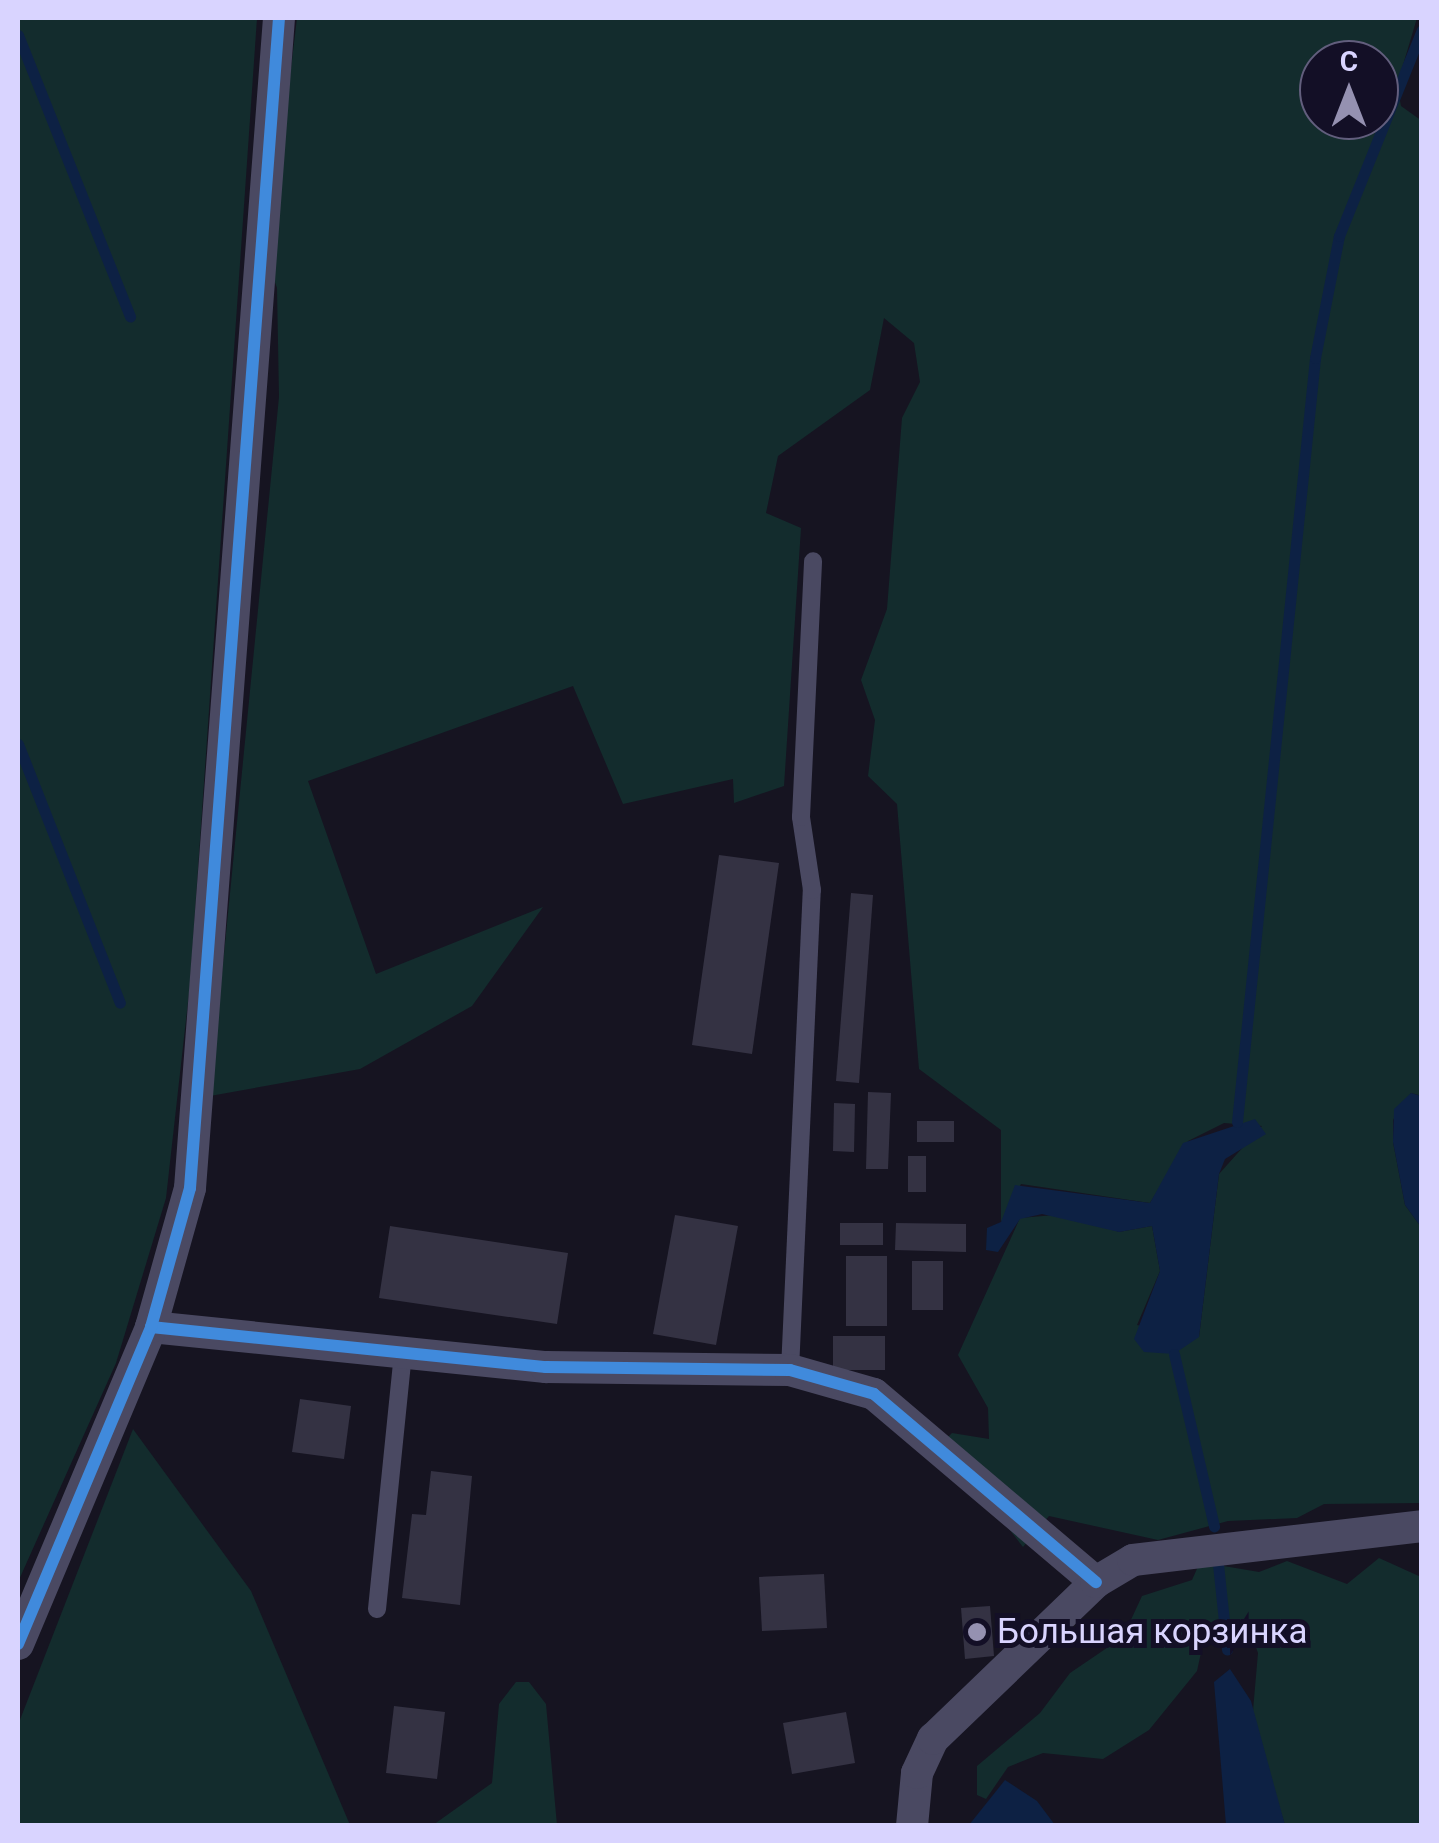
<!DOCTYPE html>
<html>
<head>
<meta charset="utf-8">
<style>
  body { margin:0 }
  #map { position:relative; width:1439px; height:1843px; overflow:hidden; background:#161421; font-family:Roboto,sans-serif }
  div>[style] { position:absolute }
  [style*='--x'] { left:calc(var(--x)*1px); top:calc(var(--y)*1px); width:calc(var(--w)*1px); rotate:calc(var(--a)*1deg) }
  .green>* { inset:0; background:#132c2d }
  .water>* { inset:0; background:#0d2144 }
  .stream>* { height:11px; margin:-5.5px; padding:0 5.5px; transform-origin:5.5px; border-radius:5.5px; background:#0d2144 }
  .building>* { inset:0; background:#343243 }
  .service>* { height:18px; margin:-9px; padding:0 9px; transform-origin:9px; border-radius:9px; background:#4a4962 }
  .minor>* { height:32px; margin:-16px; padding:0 16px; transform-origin:16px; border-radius:16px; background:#4a4962 }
  .cycleway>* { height:12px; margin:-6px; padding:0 6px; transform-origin:6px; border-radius:6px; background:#408adc }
  .dots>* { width:28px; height:28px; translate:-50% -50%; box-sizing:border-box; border:5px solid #130f26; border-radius:50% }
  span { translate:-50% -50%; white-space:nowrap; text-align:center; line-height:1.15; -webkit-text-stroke:10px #130f26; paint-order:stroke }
  .poi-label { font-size:35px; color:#d9d4ff }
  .left { translate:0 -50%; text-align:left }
  .frame { position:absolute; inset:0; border:20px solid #d9d4ff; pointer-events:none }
  .north { position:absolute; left:1299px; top:40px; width:100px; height:100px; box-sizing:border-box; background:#130f26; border:2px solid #625e7d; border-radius:50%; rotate:0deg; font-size:28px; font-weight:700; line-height:40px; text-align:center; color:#d9d4ff }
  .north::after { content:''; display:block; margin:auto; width:35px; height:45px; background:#9591b1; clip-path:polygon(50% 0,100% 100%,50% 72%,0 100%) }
</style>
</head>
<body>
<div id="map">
  <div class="green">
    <div style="clip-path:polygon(18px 18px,257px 18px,190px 984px,166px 1198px,116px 1363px,18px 1582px)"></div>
    <div style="clip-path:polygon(evenodd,297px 18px,1417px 18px,1397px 85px,1401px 106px,1422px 121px,1422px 1096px,1411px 1093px,1393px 1120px,1393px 1142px,1405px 1205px,1421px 1227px,1421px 1503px,1324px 1504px,1297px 1518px,1228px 1521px,1158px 1540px,1049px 1516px,1023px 1547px,942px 1443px,952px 1433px,989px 1439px,988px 1408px,958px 1355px,1020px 1218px,1066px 1214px,1119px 1232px,1152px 1226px,1160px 1271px,1137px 1325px,1199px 1337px,1219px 1174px,1262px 1126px,1224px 1123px,1188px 1141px,1150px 1203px,1021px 1184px,1001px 1222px,1001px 1130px,919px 1069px,897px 804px,868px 776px,875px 720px,861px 680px,887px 609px,902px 418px,920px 382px,914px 343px,884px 318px,870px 390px,778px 456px,766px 513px,801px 528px,784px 786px,734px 803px,733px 779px,623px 804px,573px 686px,308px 781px,376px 974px,543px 907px,472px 1006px,360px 1069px,210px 1096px,279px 397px,277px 288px,268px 262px,297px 18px,1319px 60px,1379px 60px,1379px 120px,1319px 120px,1319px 60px)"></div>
    <div style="clip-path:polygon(133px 1429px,251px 1591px,350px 1825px,18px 1825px,18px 1725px)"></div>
    <div style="clip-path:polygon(1379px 1558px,1421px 1577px,1421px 1825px,1285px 1825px,1252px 1722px,1258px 1653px,1251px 1633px,1231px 1624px,1204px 1639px,1197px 1671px,1149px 1730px,1103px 1759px,1043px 1753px,1008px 1767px,986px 1799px,977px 1795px,977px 1766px,1040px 1713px,1070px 1673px,1123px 1637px,1142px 1596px,1192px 1580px,1200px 1562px,1259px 1572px,1287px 1561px,1347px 1584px)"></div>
    <div style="clip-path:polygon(516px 1682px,529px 1682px,546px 1704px,557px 1825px,433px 1825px,492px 1783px,499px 1704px)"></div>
  </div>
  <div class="water">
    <div style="clip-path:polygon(1411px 1093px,1421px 1096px,1421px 1227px,1405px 1205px,1393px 1142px,1394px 1109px)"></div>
    <div style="clip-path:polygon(1255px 1119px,1266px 1134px,1225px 1159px,1219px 1174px,1199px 1337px,1174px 1354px,1144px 1352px,1134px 1339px,1160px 1271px,1152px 1226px,1119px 1232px,1042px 1214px,1020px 1219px,998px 1252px,986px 1250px,987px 1228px,1001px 1222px,1015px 1185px,1150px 1203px,1183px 1143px)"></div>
    <div style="clip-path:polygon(1230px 1669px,1251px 1701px,1285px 1825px,1226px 1825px,1214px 1682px)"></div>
    <div style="clip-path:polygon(1005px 1780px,1037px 1801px,1055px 1825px,969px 1825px)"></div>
  </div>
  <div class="stream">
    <div style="--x:18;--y:35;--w:303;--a:68.3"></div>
    <div style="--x:18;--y:744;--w:278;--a:68.5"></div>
    <div style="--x:1237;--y:1122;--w:768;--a:-84.17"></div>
    <div style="--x:1315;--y:358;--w:124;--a:-78.9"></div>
    <div style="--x:1339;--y:236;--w:222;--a:-68.1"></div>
    <div style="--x:1174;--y:1354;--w:177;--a:76.9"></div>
    <div style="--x:1218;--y:1564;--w:86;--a:84"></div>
  </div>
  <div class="building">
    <div style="clip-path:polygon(719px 855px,779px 863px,752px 1054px,692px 1045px)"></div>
    <div style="clip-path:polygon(851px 893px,873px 895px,859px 1083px,836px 1081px)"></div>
    <div style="clip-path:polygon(868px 1092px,891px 1093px,888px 1169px,866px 1169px)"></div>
    <div style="clip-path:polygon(834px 1103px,855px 1104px,854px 1152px,833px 1151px)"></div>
    <div style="clip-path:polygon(917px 1121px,954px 1121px,954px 1142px,917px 1142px)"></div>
    <div style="clip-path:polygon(908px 1156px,926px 1156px,926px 1192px,908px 1192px)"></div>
    <div style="clip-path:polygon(675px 1215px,738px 1226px,716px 1345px,653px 1334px)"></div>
    <div style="clip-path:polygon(840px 1223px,883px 1223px,883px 1245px,840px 1245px)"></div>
    <div style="clip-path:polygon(896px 1223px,966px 1224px,966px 1252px,895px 1250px)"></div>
    <div style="clip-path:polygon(390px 1226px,568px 1253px,557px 1324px,379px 1298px)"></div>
    <div style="clip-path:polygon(846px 1256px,887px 1256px,887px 1326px,846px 1326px)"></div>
    <div style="clip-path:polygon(912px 1261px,943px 1261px,943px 1310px,912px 1310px)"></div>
    <div style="clip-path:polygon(833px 1336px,885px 1336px,885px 1370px,833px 1370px)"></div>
    <div style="clip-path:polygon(300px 1399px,351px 1406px,344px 1459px,292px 1452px)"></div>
    <div style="clip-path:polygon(431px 1471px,472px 1476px,460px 1605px,402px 1598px,412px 1514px,426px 1515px)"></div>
    <div style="clip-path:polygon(824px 1574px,827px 1628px,762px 1631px,759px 1577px)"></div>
    <div style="clip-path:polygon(990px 1606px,994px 1656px,965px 1659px,961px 1608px)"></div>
    <div style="clip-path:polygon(394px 1706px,445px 1712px,437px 1779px,386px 1773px)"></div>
    <div style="clip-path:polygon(846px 1712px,855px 1763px,792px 1774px,783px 1723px)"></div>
  </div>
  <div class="service">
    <div style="--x:790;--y:1370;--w:481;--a:-87.4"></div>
    <div style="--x:812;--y:890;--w:74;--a:-98.6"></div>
    <div style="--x:801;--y:817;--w:256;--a:-87.3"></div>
    <div style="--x:377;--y:1609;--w:258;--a:-84.2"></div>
  </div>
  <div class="minor">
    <div style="--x:151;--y:1327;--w:397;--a:5.8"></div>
    <div style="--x:546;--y:1367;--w:244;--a:0.7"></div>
    <div style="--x:790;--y:1370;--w:87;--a:15.9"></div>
    <div style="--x:874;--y:1394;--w:291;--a:40.3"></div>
    <div style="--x:18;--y:1644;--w:344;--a:-67.2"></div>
    <div style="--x:151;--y:1327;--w:144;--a:-74.3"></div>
    <div style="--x:190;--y:1188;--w:1173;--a:-85.65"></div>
    <div style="--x:912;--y:1826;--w:53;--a:-84.6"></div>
    <div style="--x:917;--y:1773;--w:38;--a:-65"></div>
    <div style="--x:933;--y:1739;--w:226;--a:-43.9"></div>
    <div style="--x:1096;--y:1582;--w:43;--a:-30.7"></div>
    <div style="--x:1133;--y:1560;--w:291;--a:-6.7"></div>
  </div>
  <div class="cycleway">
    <div style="--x:151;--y:1327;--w:397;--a:5.8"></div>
    <div style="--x:546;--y:1367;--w:244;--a:0.7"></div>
    <div style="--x:790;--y:1370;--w:87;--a:15.9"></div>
    <div style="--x:874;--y:1394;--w:291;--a:40.3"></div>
    <div style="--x:18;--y:1644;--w:344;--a:-67.2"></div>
    <div style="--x:151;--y:1327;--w:144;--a:-74.3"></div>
    <div style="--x:190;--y:1188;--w:1173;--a:-85.65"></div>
  </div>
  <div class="dots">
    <div style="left:977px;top:1632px;background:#9591b1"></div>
  </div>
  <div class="poi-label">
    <span class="left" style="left:997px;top:1632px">Большая корзинка</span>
  </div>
  <div class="frame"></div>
  <div class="north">С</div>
</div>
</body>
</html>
